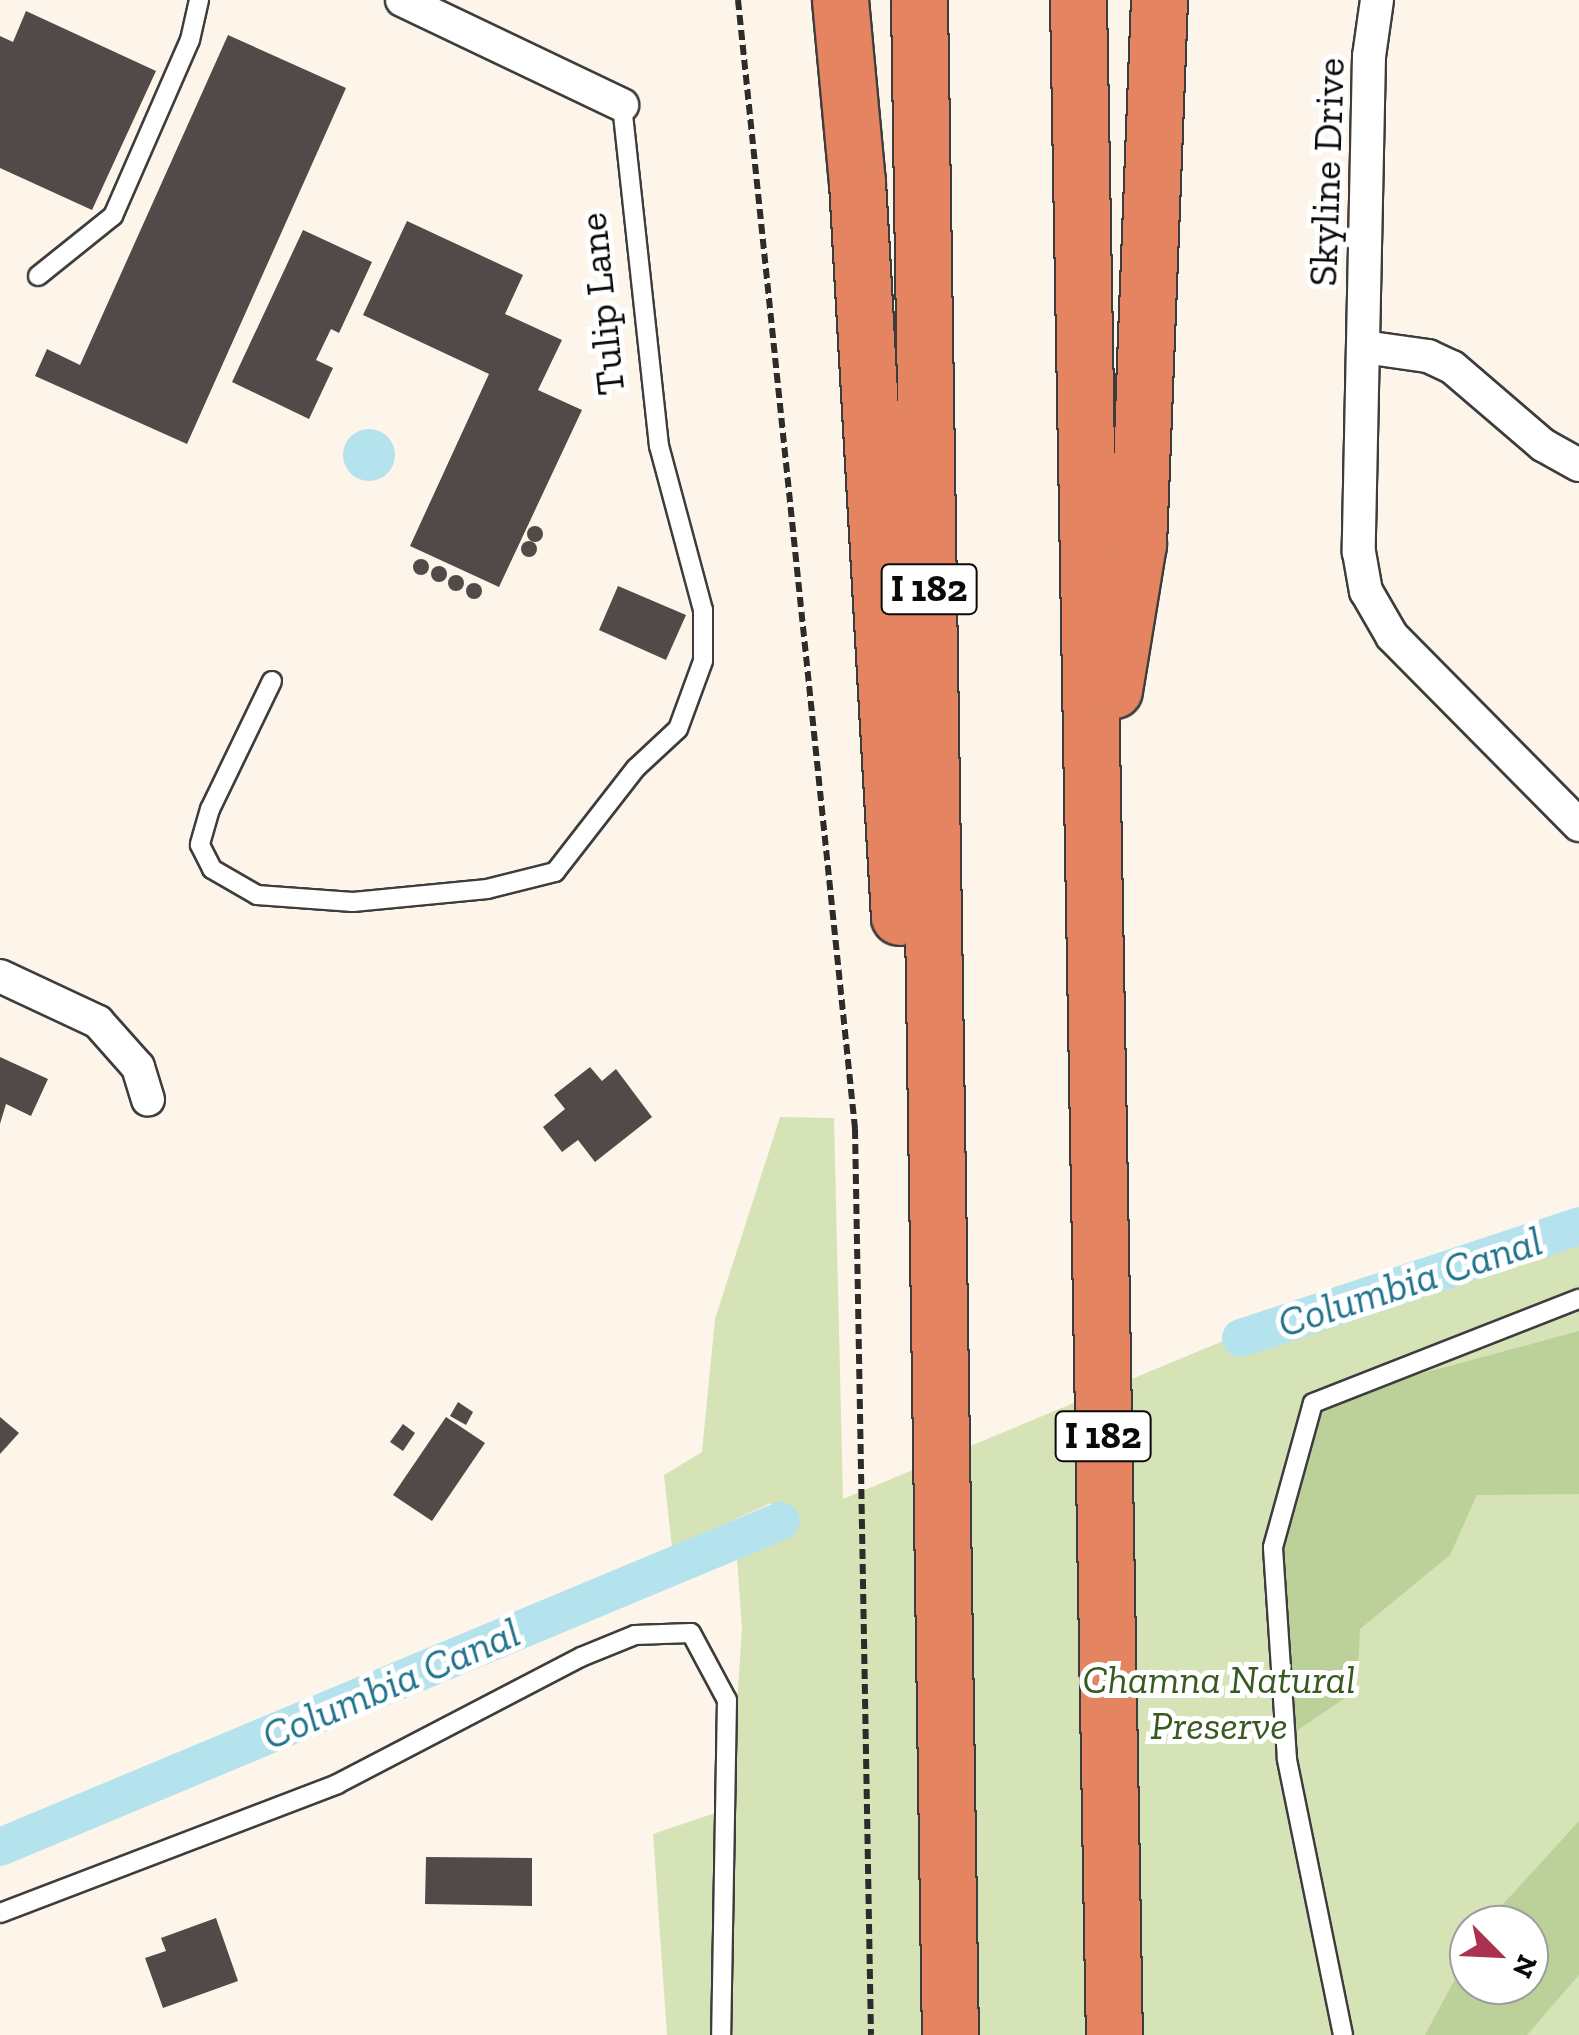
<!DOCTYPE html>
<html>
<head>
<meta charset="utf-8">
<style>
  body { margin:0 }
  #map { position:relative; width:1579px; height:2035px; overflow:hidden; background:#fdf5e9; font-family:"Zilla Slab",serif }
  div>[style] { position:absolute }
  [style*='--x'] { left:calc(var(--x)*1px); top:calc(var(--y)*1px); width:calc(var(--w)*1px); rotate:calc(var(--a)*1deg) }
  .green>* { inset:0; background:#d6e3b7 }
  .forest>* { inset:0; background:#bcd199 }
  .water>* { inset:0; background:#b4e3ee }
  .round { border-radius:50% }
  .canal>* { height:38px; margin:-19px; padding:0 19px; transform-origin:19px; border-radius:19px; background:#b4e3ee }
  .building>* { inset:0; background:#514a48 }
  .path>* { height:6px; margin-top:-3px; transform-origin:0; background:repeating-linear-gradient(90deg,#2c2c2c 0 10px,transparent 0 15px) }
  .roads { filter:drop-shadow(2px 0 #3d3d3d) drop-shadow(-2px 0 #3d3d3d) drop-shadow(0 2px #3d3d3d) drop-shadow(0 -2px #3d3d3d) }
  .lane>* { height:18px; margin:-9px; padding:0 9px; transform-origin:9px; border-radius:9px; background:#fff }
  .street>* { height:32px; margin:-16px; padding:0 16px; transform-origin:16px; border-radius:16px; background:#fff }
  .highway>* { height:55px; margin:-27.5px; padding:0 27.5px; transform-origin:27.5px; border-radius:27.5px; background:#e48460 }
  span { translate:-50% -50%; white-space:nowrap; text-align:center; line-height:1.15; -webkit-text-stroke:10px #fff; paint-order:stroke }
  .shield-label span { padding:2px 8px; background:#fff; border:2px solid; border-radius:8px; -webkit-text-stroke-width:0 }
  .shield-label { font-size:38px; color:#0a0a0a; font-weight:700 }
  .street-label { font-size:40px; color:#0a0a0a }
  .park-label { font-size:40px; color:#385922; font-style:italic }
  .water-label { font-size:42px; color:#22728d; font-style:italic }
  .north { position:absolute; left:1449px; top:1905px; width:100px; height:100px; box-sizing:border-box; background:#fff; border:2px solid #9d9d9d; border-radius:50%; rotate:114deg; font-size:28px; font-weight:700; line-height:40px; text-align:center; color:#0a0a0a }
  .north::after { content:''; display:block; margin:auto; width:35px; height:45px; background:#aa324e; clip-path:polygon(50% 0,100% 100%,50% 72%,0 100%) }
</style>
</head>
<body>
<div id="map">
  <div class="green">
    <div style="clip-path:polygon(evenodd,780px 1117px,834px 1118px,843px 1499px,1240px 1334px,1579px 1225px,1579px 2035px,667px 2035px,653px 1834px,730px 1808px,742px 1629px,736px 1545px,782px 1524px,771px 1503px,672px 1548px,664px 1475px,702px 1452px,715px 1319px,780px 1117px,1469px 1925px,1529px 1925px,1529px 1985px,1469px 1985px,1469px 1925px)"></div>
  </div>
  <div class="forest">
    <div style="clip-path:polygon(1579px 1331px,1579px 1494px,1477px 1495px,1450px 1555px,1360px 1629px,1357px 1690px,1286px 1738px,1273px 1547px,1313px 1403px)"></div>
    <div style="clip-path:polygon(1579px 1821px,1579px 1975px,1527px 2035px,1425px 2035px,1469px 1953px,1469px 1985px,1529px 1985px,1529px 1925px,1484px 1925px)"></div>
  </div>
  <div class="water">
    <div class="round" style="left:343px;top:429px;width:52px;height:52px"></div>
  </div>
  <div class="canal">
    <div style="--x:1241;--y:1338;--w:356;--a:-18.3"></div>
    <div style="--x:0;--y:1847;--w:846;--a:-22.66"></div>
  </div>
  <div class="building">
    <div style="clip-path:polygon(26px 11px,156px 71px,92px 210px,0 168px,0 36px,13px 42px)"></div>
    <div style="clip-path:polygon(228px 35px,346px 88px,187px 444px,35px 376px,47px 349px,80px 365px)"></div>
    <div style="clip-path:polygon(407px 221px,523px 275px,505px 314px,562px 340px,538px 390px,582px 410px,499px 587px,410px 546px,489px 374px,363px 315px)"></div>
    <div style="clip-path:polygon(303px 230px,372px 262px,339px 333px,331px 329px,316px 360px,333px 368px,309px 419px,232px 382px)"></div>
    <div class="round" style="left:527px;top:526px;width:16px;height:16px"></div>
    <div class="round" style="left:521px;top:541px;width:16px;height:16px"></div>
    <div class="round" style="left:413px;top:559px;width:16px;height:16px"></div>
    <div class="round" style="left:431px;top:566px;width:16px;height:16px"></div>
    <div class="round" style="left:448px;top:575px;width:16px;height:16px"></div>
    <div class="round" style="left:466px;top:583px;width:16px;height:16px"></div>
    <div style="clip-path:polygon(618px 586px,686px 615px,666px 660px,599px 630px)"></div>
    <div style="clip-path:polygon(0 1057px,48px 1079px,31px 1116px,6px 1104px,0 1124px)"></div>
    <div style="clip-path:polygon(590px 1067px,602px 1081px,616px 1069px,652px 1117px,595px 1162px,578px 1140px,562px 1152px,543px 1127px,565px 1109px,554px 1095px)"></div>
    <div style="clip-path:polygon(458px 1402px,473px 1412px,466px 1425px,450px 1416px)"></div>
    <div style="clip-path:polygon(0 1417px,19px 1433px,0 1454px)"></div>
    <div style="clip-path:polygon(446px 1417px,485px 1443px,432px 1521px,393px 1495px)"></div>
    <div style="clip-path:polygon(403px 1424px,415px 1433px,403px 1451px,390px 1442px)"></div>
    <div style="clip-path:polygon(426px 1857px,532px 1858px,532px 1906px,425px 1904px)"></div>
    <div style="clip-path:polygon(216px 1918px,238px 1981px,163px 2008px,145px 1958px,166px 1951px,161px 1938px)"></div>
  </div>
  <div class="path">
    <div style="--x:738;--y:0;--w:1135;--a:84.08"></div>
    <div style="--x:855;--y:1129;--w:906;--a:88.99"></div>
  </div>
  <div class="roads">
    <div class="lane">
      <div style="--x:38;--y:276;--w:96;--a:-38.7"></div>
      <div style="--x:113;--y:216;--w:192;--a:-66.4"></div>
      <div style="--x:190;--y:40;--w:41;--a:-77.3"></div>
      <div style="--x:272;--y:681;--w:142;--a:115.8"></div>
      <div style="--x:210;--y:809;--w:37;--a:106"></div>
      <div style="--x:200;--y:845;--w:27;--a:63"></div>
      <div style="--x:212;--y:869;--w:52;--a:30"></div>
      <div style="--x:257;--y:895;--w:96;--a:4.2"></div>
      <div style="--x:353;--y:902;--w:135;--a:-5.5"></div>
      <div style="--x:487;--y:889;--w:70;--a:-14"></div>
      <div style="--x:555;--y:872;--w:132;--a:-52.1"></div>
      <div style="--x:636;--y:768;--w:57;--a:-42.9"></div>
      <div style="--x:678;--y:729;--w:72;--a:-69.8"></div>
      <div style="--x:703;--y:661;--w:51;--a:-90"></div>
      <div style="--x:703;--y:610;--w:170;--a:-105"></div>
      <div style="--x:659;--y:446;--w:343;--a:-96.2"></div>
      <div style="--x:0;--y:1913;--w:361;--a:-20.9"></div>
      <div style="--x:337;--y:1784;--w:275;--a:-27.5"></div>
      <div style="--x:581;--y:1657;--w:58;--a:-22.2"></div>
      <div style="--x:635;--y:1635;--w:56;--a:-2"></div>
      <div style="--x:691;--y:1633;--w:76;--a:61.8"></div>
      <div style="--x:727;--y:1700;--w:335;--a:91"></div>
      <div style="--x:1343;--y:2035;--w:282;--a:-101.5"></div>
      <div style="--x:1287;--y:1759;--w:212;--a:-93.8"></div>
      <div style="--x:1273;--y:1547;--w:149;--a:-74.5"></div>
      <div style="--x:1313;--y:1403;--w:286;--a:-21.4"></div>
    </div>
    <div class="street">
      <div style="--x:402;--y:0;--w:244;--a:25.5"></div>
      <div style="--x:1377;--y:0;--w:57;--a:98.1"></div>
      <div style="--x:1369;--y:56;--w:496;--a:91.2"></div>
      <div style="--x:1359;--y:552;--w:40;--a:80"></div>
      <div style="--x:1366;--y:591;--w:52;--a:60"></div>
      <div style="--x:1392;--y:636;--w:266;--a:45.3"></div>
      <div style="--x:1364;--y:347;--w:65;--a:8"></div>
      <div style="--x:1428;--y:356;--w:26;--a:25"></div>
      <div style="--x:1452;--y:367;--w:120;--a:40.6"></div>
      <div style="--x:1543;--y:445;--w:41;--a:29.1"></div>
      <div style="--x:0;--y:976;--w:108;--a:25.1"></div>
      <div style="--x:98;--y:1022;--w:60;--a:48.4"></div>
      <div style="--x:138;--y:1067;--w:34;--a:73"></div>
    </div>
    <div class="highway">
      <div style="--x:840;--y:0;--w:183;--a:84.7"></div>
      <div style="--x:857;--y:182;--w:736;--a:86.73"></div>
      <div style="--x:919;--y:0;--w:2035;--a:89.13"></div>
      <div style="--x:1078;--y:0;--w:2035;--a:88.99"></div>
      <div style="--x:1114;--y:690;--w:148;--a:-80.7"></div>
      <div style="--x:1138;--y:544;--w:544;--a:-87.79"></div>
    </div>
  </div>
  <div class="shield-label">
    <span style="left:929px;top:589px">I 182</span>
    <span style="left:1103px;top:1436px">I 182</span>
  </div>
  <div class="street-label">
    <span style="left:1326px;top:172px;rotate:-88deg">Skyline Drive</span>
    <span style="left:601px;top:304px;rotate:-96deg">Tulip Lane</span>
  </div>
  <div class="park-label">
    <span style="left:1219px;top:1702px">Chamna Natural<br>Preserve</span>
  </div>
  <div class="water-label">
    <span style="left:1410px;top:1282px;rotate:-18deg">Columbia Canal</span>
    <span style="left:391px;top:1684px;rotate:-23deg">Columbia Canal</span>
  </div>
  <div class="north">N</div>
</div>
</body>
</html>
